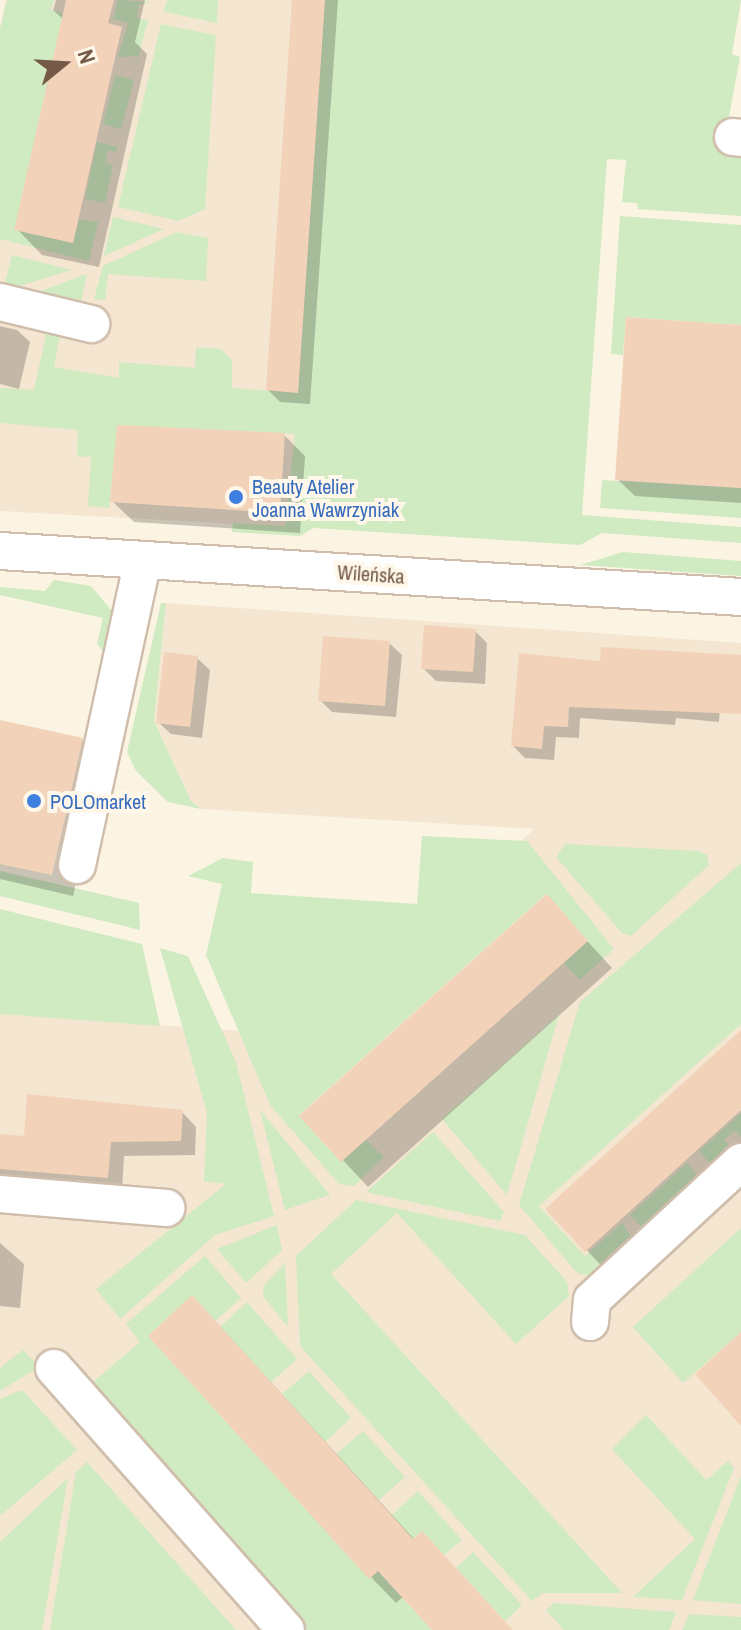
<!DOCTYPE html>
<html>
<head>
<meta charset="utf-8">
<style>
  body { margin:0 }
  #map { position:relative; width:741px; height:1630px; overflow:hidden; background:#fcf4e3; font-family:"Archivo Narrow",sans-serif }
  div>[style] { position:absolute }
  [style*='--x'] { left:calc(var(--x)*1px); top:calc(var(--y)*1px); width:calc(var(--w)*1px); rotate:calc(var(--a)*1deg) }
  .residential>* { inset:0; background:#f4e6d1 }
  .green>* { inset:0; background:#d0eac1 }
  .shadow>* { inset:0; background:#0003 }
  .building>* { inset:0; background:#f2d3ba }
  .roads { filter:drop-shadow(2px 0 #d0beac) drop-shadow(-2px 0 #d0beac) drop-shadow(0 2px #d0beac) drop-shadow(0 -2px #d0beac) }
  .minor>* { height:36px; margin:-18px; padding:0 18px; transform-origin:18px; border-radius:18px; background:#fff }
  .dots>* { width:22px; height:22px; translate:-50% -50%; box-sizing:border-box; border:4px solid #fff7e9; border-radius:50% }
  span { translate:-50% -50%; white-space:nowrap; text-align:center; line-height:1.15; -webkit-text-stroke:8px #fff7e9; paint-order:stroke }
  .shop-label { font-size:20px; color:#366cbe }
  .left { translate:0 -50%; text-align:left }
  .street-label { font-size:20px; color:#755a48 }
  .north { position:absolute; left:24px; top:24px; width:80px; height:80px; -webkit-text-stroke:6px #fff7e9; paint-order:stroke; rotate:72deg; font-size:22px; font-weight:700; line-height:32px; text-align:center; color:#755a48 }
  .north::after { content:''; display:block; margin:auto; width:28px; height:36px; background:#755a48; clip-path:polygon(50% 0,100% 100%,50% 72%,0 100%) }
</style>
</head>
<body>
<div id="map">
  <div class="residential">
    <div style="clip-path:polygon(6px 0,349px 0,313px 528px,0 511px,0 26px)"></div>
    <div style="clip-path:polygon(166px 603px,741px 643px,741px 1630px,0 1630px,0 1014px,311px 1036px,534px 829px,201px 809px,191px 801px,154px 721px)"></div>
  </div>
  <div class="green">
    <div style="clip-path:polygon(7px 0,54px 0,51px 10px,63px 13px,73px 243px,79px 219px,98px 222px,89px 261px,0 239px,0 29px)"></div>
    <div style="clip-path:polygon(118px 0,151px 2px,139px 5px,137px 18px,148px 20px,137px 62px,137px 56px,118px 57px,128px 23px,113px 19px)"></div>
    <div style="clip-path:polygon(167px 0,218px 0,217px 23px,164px 12px)"></div>
    <div style="clip-path:polygon(325px 0,741px 0,732px 54px,740px 57px,723px 149px,741px 152px,741px 216px,638px 209px,637px 203px,622px 202px,626px 160px,607px 159px,582px 515px,741px 527px,741px 543px,602px 533px,580px 545px,313px 528px,300px 536px,232px 532px,233px 523px,285px 526px,295px 434px,118px 425px,109px 508px,88px 506px,91px 457px,77px 456px,78px 430px,0 423px,0 388px,34px 390px,48px 326px,61px 330px,54px 367px,119px 378px,119px 362px,195px 368px,196px 347px,221px 349px,232px 360px,232px 388px,298px 393px)"></div>
    <div style="clip-path:polygon(161px 24px,216px 35px,205px 209px,179px 221px,118px 207px)"></div>
    <div style="clip-path:polygon(115px 75px,134px 80px,121px 129px,103px 124px)"></div>
    <div style="clip-path:polygon(97px 142px,118px 147px,116px 152px,108px 150px,105px 162px,113px 165px,105px 203px,85px 199px)"></div>
    <div style="clip-path:polygon(620px 216px,741px 225px,741px 325px,626px 317px,623px 355px,611px 354px)"></div>
    <div style="clip-path:polygon(113px 217px,164px 229px,104px 256px)"></div>
    <div style="clip-path:polygon(177px 232px,208px 238px,206px 281px,108px 274px,105px 300px,94px 299px,103px 266px)"></div>
    <div style="clip-path:polygon(12px 255px,72px 270px,3px 291px)"></div>
    <div style="clip-path:polygon(87px 274px,79px 310px,24px 297px)"></div>
    <div style="clip-path:polygon(602px 480px,741px 488px,741px 518px,600px 508px)"></div>
    <div style="clip-path:polygon(623px 552px,741px 561px,741px 576px,580px 565px)"></div>
    <div style="clip-path:polygon(54px 580px,91px 586px,112px 611px,86px 735px,103px 651px,97px 644px,103px 618px,0 595px,0 587px,45px 591px)"></div>
    <div style="clip-path:polygon(161px 603px,166px 603px,154px 721px,191px 801px,201px 809px,168px 802px,136px 771px,127px 752px)"></div>
    <div style="clip-path:polygon(422px 836px,527px 841px,614px 949px,580px 980px,564px 963px,588px 941px,546px 894px,299px 1115px,341px 1162px,366px 1140px,384px 1157px,354px 1186px,339px 1184px,270px 1105px,206px 955px,222px 884px,188px 876px,223px 858px,253px 862px,251px 893px,417px 904px)"></div>
    <div style="clip-path:polygon(565px 844px,699px 851px,707px 855px,709px 865px,631px 936px,622px 933px,556px 857px)"></div>
    <div style="clip-path:polygon(741px 863px,741px 1024px,539px 1206px,585px 1256px,622px 1223px,632px 1238px,590px 1276px,577px 1273px,519px 1205px,580px 1002px)"></div>
    <div style="clip-path:polygon(0 871px,139px 903px,140px 930px,0 896px)"></div>
    <div style="clip-path:polygon(0 909px,142px 944px,160px 1026px,0 1014px)"></div>
    <div style="clip-path:polygon(160px 948px,188px 956px,236px 1062px,274px 1216px,215px 1235px,120px 1319px,96px 1289px,226px 1184px,204px 1181px,207px 1113px)"></div>
    <div style="clip-path:polygon(559px 1015px,507px 1195px,442px 1119px)"></div>
    <div style="clip-path:polygon(260px 1110px,330px 1195px,285px 1210px)"></div>
    <div style="clip-path:polygon(741px 1113px,741px 1137px,735px 1131px,724px 1139px,731px 1149px,711px 1165px,699px 1151px)"></div>
    <div style="clip-path:polygon(433px 1132px,504px 1212px,500px 1221px,366px 1192px)"></div>
    <div style="clip-path:polygon(687px 1163px,698px 1176px,643px 1229px,630px 1215px)"></div>
    <div style="clip-path:polygon(356px 1200px,525px 1235px,567px 1282px,569px 1296px,516px 1344px,397px 1213px,331px 1274px,622px 1593px,543px 1593px,532px 1601px,300px 1346px,296px 1256px)"></div>
    <div style="clip-path:polygon(277px 1225px,282px 1250px,246px 1283px,217px 1249px)"></div>
    <div style="clip-path:polygon(741px 1228px,741px 1332px,683px 1383px,633px 1327px)"></div>
    <div style="clip-path:polygon(205px 1256px,241px 1298px,215px 1321px,192px 1296px,148px 1336px,369px 1578px,378px 1571px,432px 1630px,307px 1630px,95px 1388px,93px 1382px,140px 1342px,126px 1324px)"></div>
    <div style="clip-path:polygon(285px 1263px,288px 1327px,263px 1296px,264px 1285px)"></div>
    <div style="clip-path:polygon(247px 1302px,297px 1359px,271px 1382px,220px 1327px)"></div>
    <div style="clip-path:polygon(23px 1350px,39px 1367px,0 1391px,0 1368px)"></div>
    <div style="clip-path:polygon(309px 1371px,351px 1418px,325px 1442px,282px 1394px)"></div>
    <div style="clip-path:polygon(22px 1390px,77px 1450px,0 1516px,0 1399px)"></div>
    <div style="clip-path:polygon(646px 1415px,706px 1480px,728px 1461px,734px 1468px,682px 1600px,633px 1597px,695px 1539px,612px 1449px)"></div>
    <div style="clip-path:polygon(363px 1431px,405px 1477px,379px 1500px,336px 1454px)"></div>
    <div style="clip-path:polygon(87px 1462px,236px 1630px,50px 1630px,76px 1472px)"></div>
    <div style="clip-path:polygon(741px 1476px,741px 1604px,693px 1600px)"></div>
    <div style="clip-path:polygon(68px 1478px,42px 1630px,0 1630px,0 1542px)"></div>
    <div style="clip-path:polygon(418px 1491px,462px 1540px,444px 1555px,422px 1531px,413px 1539px,392px 1515px)"></div>
    <div style="clip-path:polygon(473px 1552px,522px 1605px,505px 1621px,456px 1568px)"></div>
    <div style="clip-path:polygon(555px 1603px,676px 1612px,669px 1630px,564px 1630px,546px 1610px)"></div>
    <div style="clip-path:polygon(689px 1614px,741px 1617px,741px 1630px,682px 1630px)"></div>
  </div>
  <div class="shadow">
    <div style="clip-path:polygon(56px 0,145px 0,135px 42px,147px 54px,99px 267px,42px 255px,17px 229px,64px 20px,53px 10px)"></div>
    <div style="clip-path:polygon(294px 0,338px 0,310px 404px,280px 402px,268px 390px)"></div>
    <div style="clip-path:polygon(0 326px,17px 330px,30px 342px,19px 389px,0 384px)"></div>
    <div style="clip-path:polygon(741px 327px,741px 503px,635px 496px,617px 479px)"></div>
    <div style="clip-path:polygon(284px 435px,305px 456px,300px 533px,134px 522px,112px 501px)"></div>
    <div style="clip-path:polygon(475px 631px,487px 643px,485px 684px,436px 681px,423px 668px)"></div>
    <div style="clip-path:polygon(389px 643px,402px 655px,396px 717px,332px 712px,320px 700px)"></div>
    <div style="clip-path:polygon(197px 658px,210px 670px,202px 738px,171px 734px,158px 722px)"></div>
    <div style="clip-path:polygon(601px 663px,722px 669px,719px 722px,676px 718px,675px 725px,580px 718px,579px 738px,556px 737px,554px 760px,525px 758px,513px 746px)"></div>
    <div style="clip-path:polygon(0 722px,82px 740px,103px 761px,73px 896px,0 879px)"></div>
    <div style="clip-path:polygon(547px 897px,612px 968px,368px 1187px,302px 1116px)"></div>
    <div style="clip-path:polygon(741px 1032px,741px 1159px,612px 1277px,548px 1209px)"></div>
    <div style="clip-path:polygon(182px 1112px,196px 1127px,195px 1155px,124px 1156px,122px 1191px,0 1182px,0 1136px,25px 1138px)"></div>
    <div style="clip-path:polygon(0 1243px,24px 1264px,20px 1308px,0 1306px)"></div>
    <div style="clip-path:polygon(218px 1324px,415px 1540px,512px 1630px,434px 1630px,404px 1596px,396px 1603px,371px 1577px)"></div>
  </div>
  <div class="building">
    <div style="clip-path:polygon(66px 0,114px 0,108px 23px,122px 27px,73px 243px,14px 230px)"></div>
    <div style="clip-path:polygon(292px 0,325px 0,298px 393px,266px 390px)"></div>
    <div style="clip-path:polygon(626px 317px,741px 325px,741px 488px,615px 480px)"></div>
    <div style="clip-path:polygon(117px 425px,285px 433px,280px 513px,110px 502px)"></div>
    <div style="clip-path:polygon(424px 625px,476px 629px,473px 672px,421px 669px)"></div>
    <div style="clip-path:polygon(323px 636px,390px 641px,385px 706px,318px 701px)"></div>
    <div style="clip-path:polygon(601px 647px,741px 655px,741px 714px,569px 707px,568px 727px,544px 726px,542px 749px,511px 746px,519px 653px,600px 661px)"></div>
    <div style="clip-path:polygon(164px 652px,198px 656px,190px 727px,156px 723px)"></div>
    <div style="clip-path:polygon(0 720px,83px 738px,52px 875px,0 864px)"></div>
    <div style="clip-path:polygon(547px 894px,588px 941px,341px 1162px,299px 1116px)"></div>
    <div style="clip-path:polygon(741px 1030px,741px 1110px,585px 1252px,545px 1209px)"></div>
    <div style="clip-path:polygon(27px 1094px,183px 1110px,181px 1141px,111px 1142px,108px 1178px,0 1169px,0 1134px,24px 1136px)"></div>
    <div style="clip-path:polygon(192px 1295px,413px 1539px,422px 1531px,513px 1630px,432px 1630px,378px 1571px,369px 1579px,148px 1336px)"></div>
    <div style="clip-path:polygon(741px 1332px,741px 1426px,695px 1374px)"></div>
  </div>
  <div class="roads">
    <div class="minor">
      <div style="--x:733;--y:137;--w:8;--a:7"></div>
      <div style="--x:0;--y:302;--w:94;--a:13.6"></div>
      <div style="--x:0;--y:551;--w:742;--a:3.55"></div>
      <div style="--x:77;--y:865;--w:312;--a:-77.8"></div>
      <div style="--x:0;--y:1194;--w:167;--a:4.8"></div>
      <div style="--x:590;--y:1322;--w:22;--a:-85"></div>
      <div style="--x:592;--y:1300;--w:203;--a:-42.8"></div>
      <div style="--x:54;--y:1368;--w:350;--a:48.5"></div>
    </div>
  </div>
  <div class="dots">
    <div style="left:236px;top:497px;background:#3f7fe0"></div>
    <div style="left:34px;top:801px;background:#3f7fe0"></div>
  </div>
  <div class="shop-label">
    <span class="left" style="left:252px;top:498px">Beauty Atelier<br>Joanna Wawrzyniak</span>
    <span class="left" style="left:50px;top:801px">POLOmarket</span>
  </div>
  <div class="street-label">
    <span style="left:371px;top:574px;rotate:4deg">Wileńska</span>
  </div>
  <div class="north">N</div>
</div>
</body>
</html>
